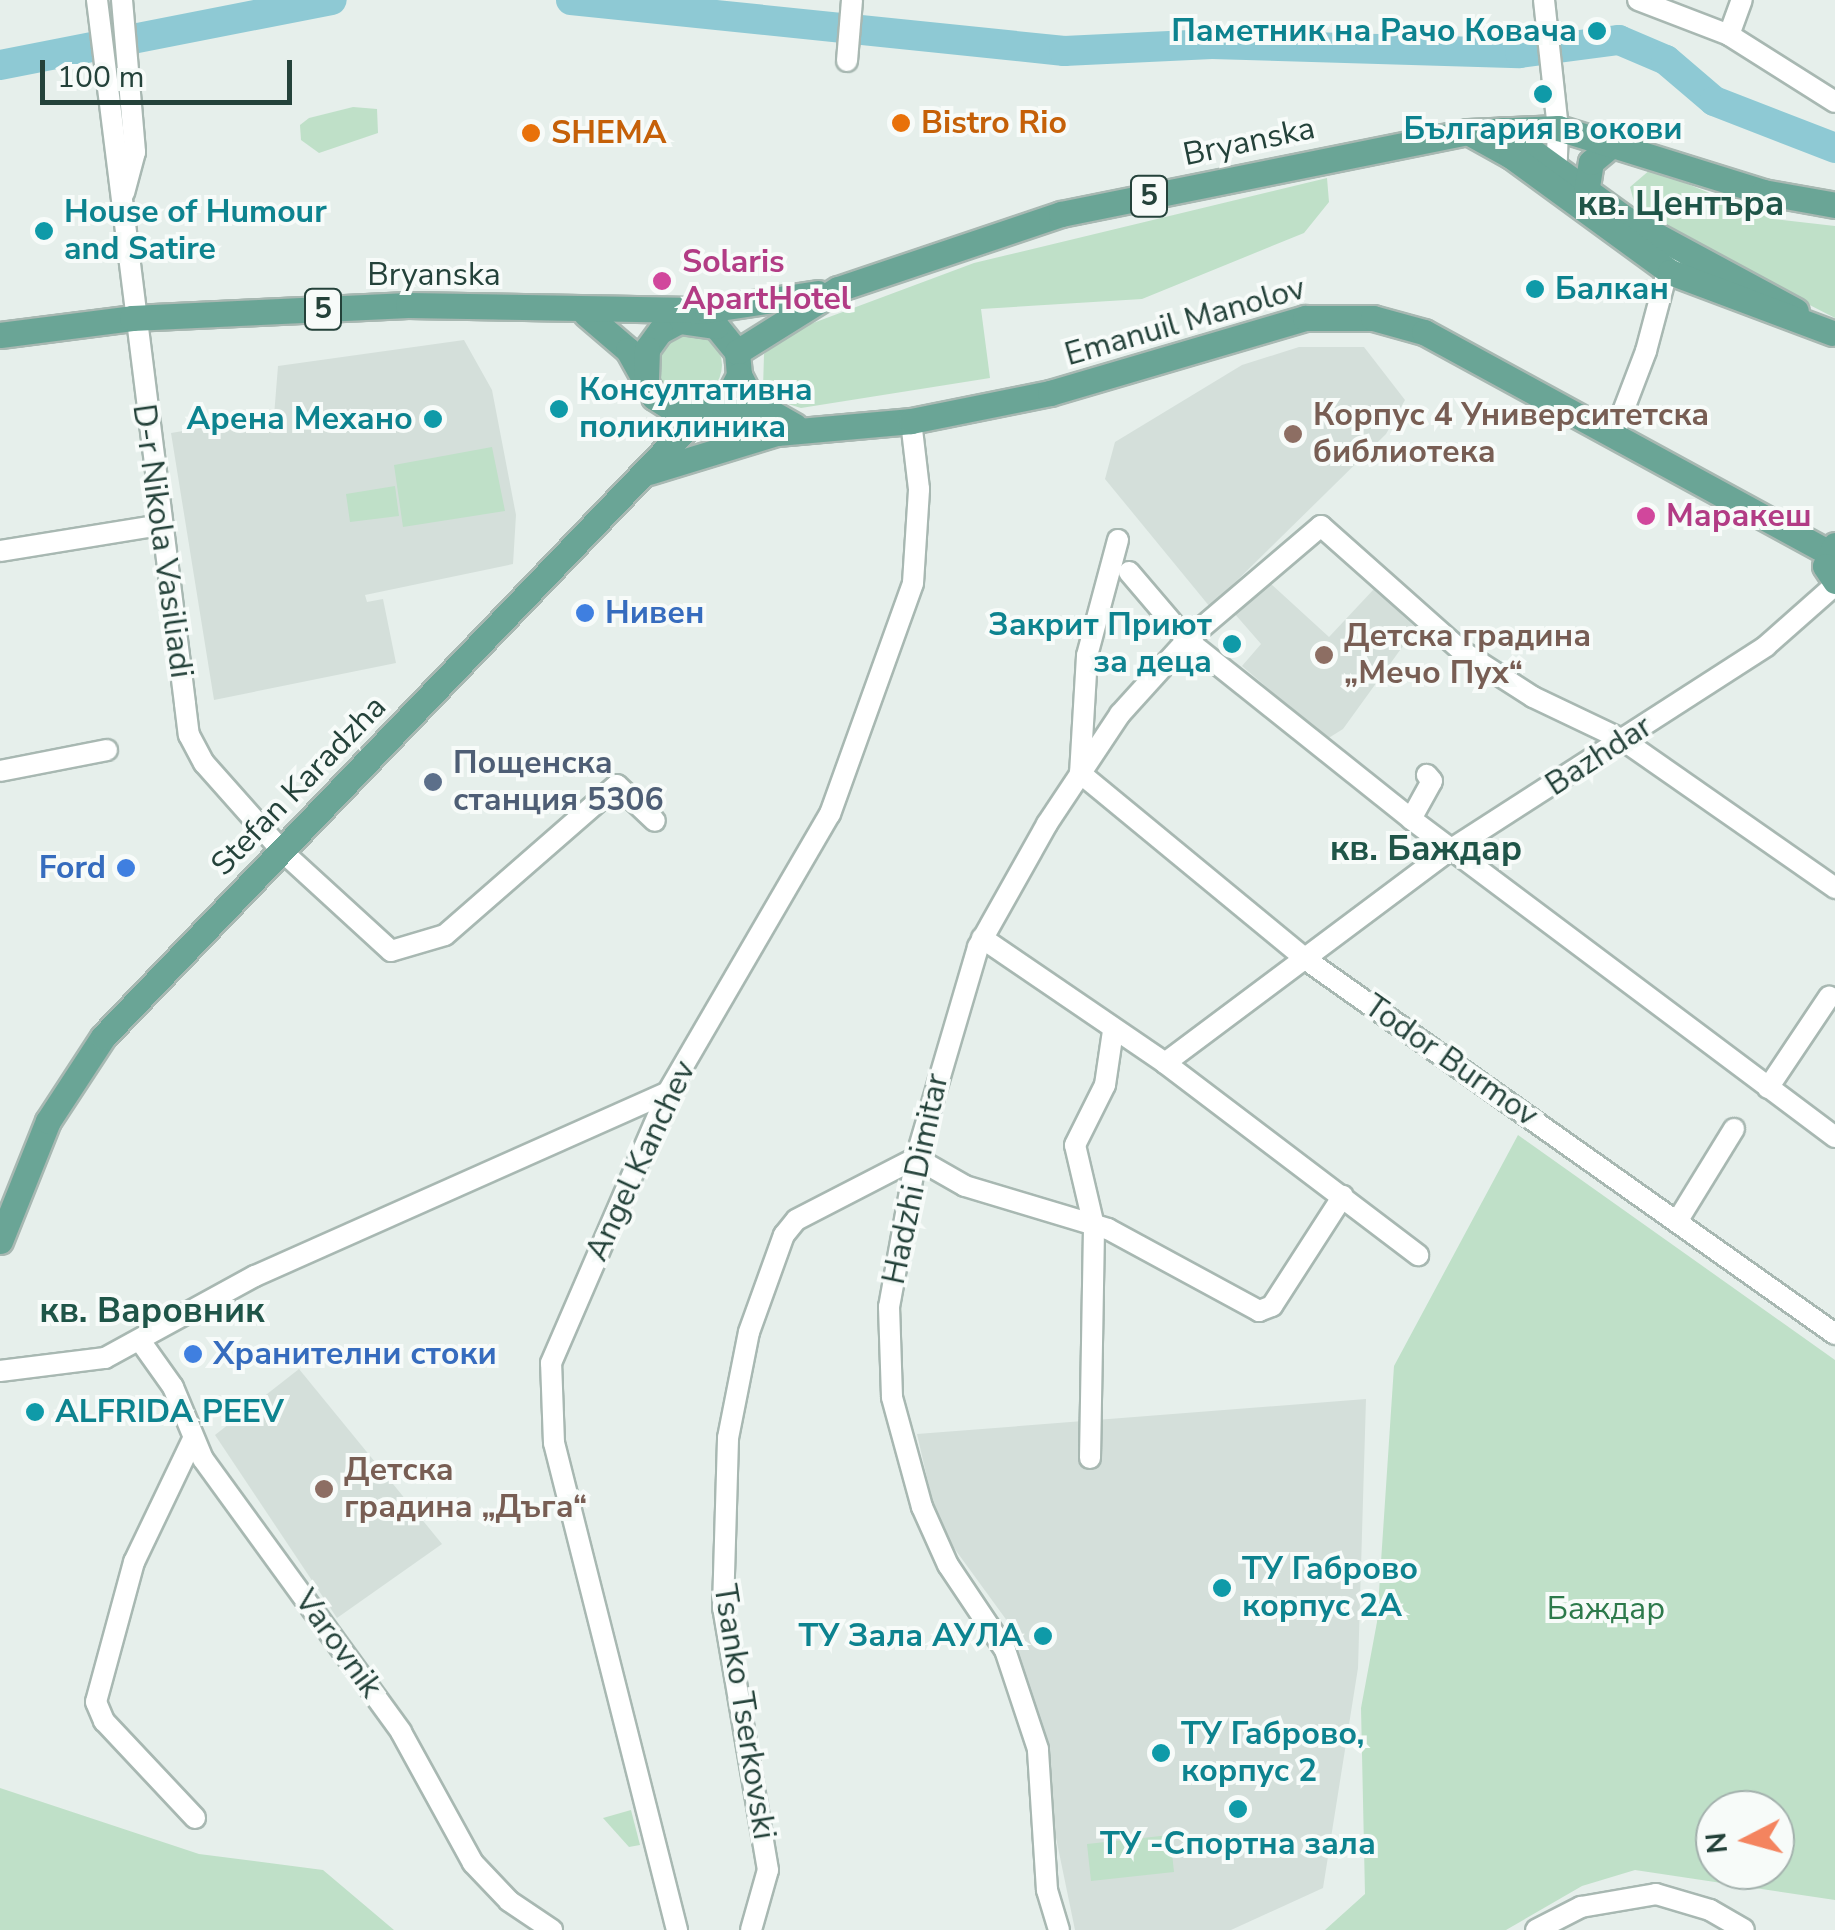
<!DOCTYPE html>
<html>
<head>
<meta charset="utf-8">
<style>
  body { margin:0 }
  #map { position:relative; width:1835px; height:1930px; overflow:hidden; background:#e6efeb; font-family:"Nunito Sans",sans-serif }
  div>[style] { position:absolute }
  [style*='--x'] { left:calc(var(--x)*1px); top:calc(var(--y)*1px); width:calc(var(--w)*1px); rotate:calc(var(--a)*1deg) }
  .built>* { inset:0; background:#d4dfda }
  .green>* { inset:0; background:#bfe0c8 }
  .round { border-radius:50% }
  .river>* { height:30px; margin:-15px; padding:0 15px; transform-origin:15px; border-radius:15px; background:#8ec9d4 }
  .roads { filter:drop-shadow(2px 0 #a8b8b2) drop-shadow(-2px 0 #a8b8b2) drop-shadow(0 2px #a8b8b2) drop-shadow(0 -2px #a8b8b2) }
  .minor>* { height:20px; margin:-10px; padding:0 10px; transform-origin:10px; border-radius:10px; background:#fff }
  .major>* { height:25px; margin:-12.5px; padding:0 12.5px; transform-origin:12.5px; border-radius:12.5px; background:#6aa596 }
  .dots>* { width:28px; height:28px; translate:-50% -50%; box-sizing:border-box; border:5px solid #f7fbf9; border-radius:50% }
  span { translate:-50% -50%; white-space:nowrap; text-align:center; line-height:1.15; -webkit-text-stroke:8px #f7fbf9; paint-order:stroke }
  .shield-label span { padding:2px 8px; background:#f7fbf9; border:2px solid; border-radius:8px; -webkit-text-stroke-width:0 }
  .shield-label { font-size:30px; color:#24423a; font-weight:700 }
  .culture-label { font-size:32px; color:#0d838f; font-weight:700 }
  .right { translate:-100% -50%; text-align:right }
  .left { translate:0 -50%; text-align:left }
  .food-label { font-size:32px; color:#c56008; font-weight:700 }
  .street-label { font-size:32px; color:#24423a }
  .hotel-label { font-size:32px; color:#b23c85; font-weight:700 }
  .education-label { font-size:32px; color:#785e54; font-weight:700 }
  .shop-label { font-size:32px; color:#366cbe; font-weight:700 }
  .service-label { font-size:32px; color:#4e5e75; font-weight:700 }
  .park-label { font-size:32px; color:#2d7a4b }
  .neighbourhood-label { font-size:35px; color:#1f5548; font-weight:700 }
  .north { position:absolute; left:1695px; top:1790px; width:100px; height:100px; box-sizing:border-box; background:#f7fbf9; border:2px solid #a3b1ad; border-radius:50%; rotate:264deg; font-size:28px; font-weight:700; line-height:40px; text-align:center; color:#24423a }
  .north::after { content:''; display:block; margin:auto; width:35px; height:45px; background:#f4845f; clip-path:polygon(50% 0,100% 100%,50% 72%,0 100%) }
  .scale { position:absolute; left:40px; top:60px; width:252px; height:45px; box-sizing:border-box; border:5px solid #24423a; border-top:0; padding-left:12px; font-size:30px; line-height:35px; white-space:nowrap; color:#24423a; -webkit-text-stroke:8px #f7fbf9; paint-order:stroke }
</style>
</head>
<body>
<div id="map">
  <div class="built">
    <div style="clip-path:polygon(464px 340px,492px 390px,516px 515px,513px 564px,365px 595px,367px 602px,383px 599px,396px 663px,214px 700px,171px 433px,274px 416px,278px 366px)"></div>
    <div style="clip-path:polygon(1299px 347px,1364px 347px,1405px 400px,1386px 434px,1210px 607px,1105px 479px,1115px 442px,1242px 365px)"></div>
    <div style="clip-path:polygon(1269px 582px,1329px 637px,1374px 589px,1416px 628px,1343px 729px,1327px 739px,1242px 666px,1261px 644px,1234px 613px)"></div>
    <div style="clip-path:polygon(299px 1369px,442px 1544px,337px 1618px,215px 1435px)"></div>
    <div style="clip-path:polygon(1366px 1399px,1358px 1668px,1323px 1888px,1231px 1930px,1075px 1930px,1013px 1629px,938px 1526px,917px 1434px)"></div>
  </div>
  <div class="green">
    <div style="clip-path:polygon(353px 107px,377px 109px,378px 133px,319px 153px,301px 140px,300px 125px,309px 118px)"></div>
    <div style="clip-path:polygon(1651px 169px,1773px 219px,1835px 226px,1835px 318px,1638px 217px,1630px 187px)"></div>
    <div style="clip-path:polygon(1327px 178px,1329px 202px,1304px 233px,1142px 299px,981px 309px,990px 378px,801px 408px,775px 400px,763px 389px,764px 354px,789px 332px,974px 263px)"></div>
    <div class="round" style="left:656px;top:332px;width:66px;height:66px"></div>
    <div style="clip-path:polygon(492px 447px,505px 511px,403px 527px,394px 465px)"></div>
    <div style="clip-path:polygon(395px 486px,399px 516px,350px 522px,346px 494px)"></div>
    <div style="clip-path:polygon(evenodd,1518px 1135px,1835px 1360px,1835px 1900px,1635px 1870px,1582px 1886px,1506px 1930px,1325px 1930px,1365px 1894px,1361px 1708px,1377px 1622px,1394px 1366px,1518px 1135px,1715px 1810px,1775px 1810px,1775px 1870px,1715px 1870px,1715px 1810px)"></div>
    <div style="clip-path:polygon(0 1788px,199px 1854px,323px 1870px,394px 1930px,0 1930px)"></div>
    <div style="clip-path:polygon(631px 1810px,640px 1845px,629px 1847px,603px 1818px)"></div>
    <div style="clip-path:polygon(1170px 1835px,1174px 1872px,1091px 1881px,1087px 1844px)"></div>
  </div>
  <div class="river">
    <div style="--x:571;--y:0;--w:496;--a:5.9"></div>
    <div style="--x:1064;--y:51;--w:148;--a:-2.7"></div>
    <div style="--x:1212;--y:44;--w:308;--a:1.7"></div>
    <div style="--x:1520;--y:53;--w:100;--a:-7.5"></div>
    <div style="--x:1619;--y:40;--w:51;--a:23.1"></div>
    <div style="--x:1666;--y:60;--w:63;--a:40.5"></div>
    <div style="--x:1714;--y:101;--w:130;--a:21.2"></div>
    <div style="--x:0;--y:65;--w:338;--a:-11.1"></div>
  </div>
  <div class="roads">
    <div class="minor">
      <div style="--x:97;--y:0;--w:709;--a:82.87"></div>
      <div style="--x:185;--y:704;--w:31;--a:83"></div>
      <div style="--x:189;--y:735;--w:32;--a:62"></div>
      <div style="--x:204;--y:763;--w:120;--a:48.4"></div>
      <div style="--x:284;--y:853;--w:145;--a:42.5"></div>
      <div style="--x:391;--y:951;--w:56;--a:-16.5"></div>
      <div style="--x:445;--y:935;--w:228;--a:-41.1"></div>
      <div style="--x:617;--y:785;--w:52;--a:43.5"></div>
      <div style="--x:122;--y:0;--w:153;--a:85.1"></div>
      <div style="--x:135;--y:152;--w:42;--a:105"></div>
      <div style="--x:1544;--y:0;--w:129;--a:83.8"></div>
      <div style="--x:1558;--y:128;--w:54;--a:92.1"></div>
      <div style="--x:1638;--y:0;--w:97;--a:21"></div>
      <div style="--x:1729;--y:35;--w:125;--a:32.3"></div>
      <div style="--x:1729;--y:35;--w:37;--a:-70"></div>
      <div style="--x:847;--y:61;--w:61;--a:-85.3"></div>
      <div style="--x:1614;--y:435;--w:90;--a:-69.1"></div>
      <div style="--x:1646;--y:351;--w:97;--a:-75.1"></div>
      <div style="--x:1118;--y:540;--w:120;--a:105"></div>
      <div style="--x:1087;--y:656;--w:117;--a:93.4"></div>
      <div style="--x:1080;--y:773;--w:296;--a:39.5"></div>
      <div style="--x:1308;--y:961;--w:646;--a:35.29"></div>
      <div style="--x:0;--y:551;--w:162;--a:-9.2"></div>
      <div style="--x:1129;--y:572;--w:89;--a:49.5"></div>
      <div style="--x:1187;--y:640;--w:287;--a:38.6"></div>
      <div style="--x:1411;--y:819;--w:530;--a:36.87"></div>
      <div style="--x:0;--y:771;--w:109;--a:-11.1"></div>
      <div style="--x:1411;--y:819;--w:43;--a:-61.1"></div>
      <div style="--x:1432;--y:781;--w:8;--a:-130"></div>
      <div style="--x:982;--y:938;--w:222;--a:34.3"></div>
      <div style="--x:1165;--y:1063;--w:318;--a:37.2"></div>
      <div style="--x:1165;--y:1063;--w:356;--a:-36.8"></div>
      <div style="--x:1450;--y:850;--w:376;--a:-32.8"></div>
      <div style="--x:1766;--y:646;--w:92;--a:-41.5"></div>
      <div style="--x:1768;--y:1088;--w:110;--a:-56.2"></div>
      <div style="--x:1678;--y:1220;--w:107;--a:-58.4"></div>
      <div style="--x:141;--y:1342;--w:55;--a:54.6"></div>
      <div style="--x:173;--y:1387;--w:78;--a:67.4"></div>
      <div style="--x:203;--y:1459;--w:337;--a:54"></div>
      <div style="--x:401;--y:1732;--w:149;--a:61.2"></div>
      <div style="--x:473;--y:1863;--w:52;--a:46.5"></div>
      <div style="--x:509;--y:1901;--w:52;--a:34"></div>
      <div style="--x:0;--y:1371;--w:106;--a:-7.1"></div>
      <div style="--x:105;--y:1358;--w:171;--a:-28.7"></div>
      <div style="--x:255;--y:1276;--w:452;--a:-24"></div>
      <div style="--x:193;--y:1439;--w:136;--a:115.6"></div>
      <div style="--x:134;--y:1562;--w:145;--a:105.2"></div>
      <div style="--x:96;--y:1702;--w:21;--a:67"></div>
      <div style="--x:104;--y:1721;--w:133;--a:46.8"></div>
      <div style="--x:1090;--y:1458;--w:232;--a:-89"></div>
      <div style="--x:1094;--y:1226;--w:83;--a:-103.2"></div>
      <div style="--x:1075;--y:1145;--w:67;--a:-63.4"></div>
      <div style="--x:1105;--y:1085;--w:55;--a:-81.6"></div>
      <div style="--x:677;--y:1930;--w:502;--a:-104.17"></div>
      <div style="--x:554;--y:1443;--w:80;--a:-92.1"></div>
      <div style="--x:551;--y:1363;--w:295;--a:-66.6"></div>
      <div style="--x:668;--y:1092;--w:322;--a:-59.8"></div>
      <div style="--x:830;--y:814;--w:245;--a:-70.2"></div>
      <div style="--x:913;--y:583;--w:94;--a:-86.3"></div>
      <div style="--x:919;--y:489;--w:68;--a:-96.7"></div>
      <div style="--x:751;--y:1930;--w:62;--a:-74.2"></div>
      <div style="--x:768;--y:1870;--w:266;--a:-99.7"></div>
      <div style="--x:723;--y:1608;--w:170;--a:-88.3"></div>
      <div style="--x:728;--y:1438;--w:108;--a:-78.8"></div>
      <div style="--x:749;--y:1332;--w:103;--a:-70.2"></div>
      <div style="--x:784;--y:1235;--w:19;--a:-51"></div>
      <div style="--x:796;--y:1220;--w:135;--a:-27.3"></div>
      <div style="--x:916;--y:1158;--w:56;--a:29.7"></div>
      <div style="--x:965;--y:1186;--w:149;--a:16.7"></div>
      <div style="--x:1108;--y:1229;--w:172;--a:28.5"></div>
      <div style="--x:1259;--y:1311;--w:14;--a:-21"></div>
      <div style="--x:1272;--y:1306;--w:131;--a:-57.2"></div>
      <div style="--x:1059;--y:1930;--w:42;--a:-106.7"></div>
      <div style="--x:1047;--y:1890;--w:141;--a:-93.7"></div>
      <div style="--x:1038;--y:1749;--w:104;--a:-108.4"></div>
      <div style="--x:1005;--y:1650;--w:102;--a:-123.8"></div>
      <div style="--x:948;--y:1565;--w:64;--a:-114.1"></div>
      <div style="--x:922;--y:1507;--w:114;--a:-105.3"></div>
      <div style="--x:892;--y:1397;--w:90;--a:-91.9"></div>
      <div style="--x:889;--y:1307;--w:151;--a:-79.7"></div>
      <div style="--x:916;--y:1158;--w:220;--a:-73.6"></div>
      <div style="--x:978;--y:947;--w:141;--a:-60.7"></div>
      <div style="--x:1047;--y:824;--w:132;--a:-56.4"></div>
      <div style="--x:1120;--y:714;--w:100;--a:-47.8"></div>
      <div style="--x:1187;--y:640;--w:176;--a:-40.4"></div>
      <div style="--x:1321;--y:526;--w:190;--a:41.6"></div>
      <div style="--x:1463;--y:652;--w:83;--a:32.7"></div>
      <div style="--x:1533;--y:697;--w:100;--a:25.5"></div>
      <div style="--x:1623;--y:740;--w:259;--a:34.9"></div>
      <div style="--x:1536;--y:1930;--w:51;--a:-27.1"></div>
      <div style="--x:1581;--y:1907;--w:76;--a:-9.8"></div>
      <div style="--x:1656;--y:1894;--w:56;--a:16.5"></div>
      <div style="--x:1710;--y:1910;--w:39;--a:30"></div>
    </div>
    <div class="major">
      <div style="--x:1503;--y:130;--w:152;--a:35.9"></div>
      <div style="--x:1626;--y:219;--w:193;--a:28.4"></div>
      <div style="--x:1468;--y:132;--w:49;--a:29.2"></div>
      <div style="--x:1511;--y:156;--w:197;--a:36.1"></div>
      <div style="--x:1670;--y:272;--w:173;--a:20.6"></div>
      <div style="--x:1585;--y:199;--w:37;--a:-81"></div>
      <div style="--x:1591;--y:162;--w:31;--a:-40"></div>
      <div style="--x:586;--y:314;--w:55;--a:40.6"></div>
      <div style="--x:628;--y:350;--w:54;--a:61"></div>
      <div style="--x:654;--y:397;--w:30;--a:33"></div>
      <div style="--x:679;--y:413;--w:21;--a:3"></div>
      <div style="--x:700;--y:414;--w:31;--a:-31"></div>
      <div style="--x:727;--y:398;--w:26;--a:-62"></div>
      <div style="--x:739;--y:375;--w:23;--a:-95"></div>
      <div style="--x:737;--y:352;--w:33;--a:-129"></div>
      <div style="--x:716;--y:326;--w:37;--a:-172"></div>
      <div style="--x:679;--y:321;--w:21;--a:152"></div>
      <div style="--x:660;--y:331;--w:22;--a:126"></div>
      <div style="--x:647;--y:349;--w:33;--a:92"></div>
      <div style="--x:0;--y:335;--w:133;--a:-7.3"></div>
      <div style="--x:132;--y:318;--w:276;--a:-2.7"></div>
      <div style="--x:408;--y:305;--w:299;--a:1"></div>
      <div style="--x:707;--y:310;--w:112;--a:-8.7"></div>
      <div style="--x:737;--y:352;--w:119;--a:-32"></div>
      <div style="--x:838;--y:289;--w:235;--a:-18.6"></div>
      <div style="--x:1061;--y:214;--w:415;--a:-11.4"></div>
      <div style="--x:1468;--y:132;--w:90;--a:-2.5"></div>
      <div style="--x:1558;--y:128;--w:215;--a:17.3"></div>
      <div style="--x:1763;--y:192;--w:73;--a:10.2"></div>
      <div style="--x:739;--y:375;--w:30;--a:63"></div>
      <div style="--x:753;--y:402;--w:48;--a:29.7"></div>
      <div style="--x:717;--y:408;--w:65;--a:22.6"></div>
      <div style="--x:777;--y:433;--w:135;--a:-5.1"></div>
      <div style="--x:911;--y:421;--w:142;--a:-11.4"></div>
      <div style="--x:1050;--y:393;--w:266;--a:-16.4"></div>
      <div style="--x:1305;--y:318;--w:68;--a:0"></div>
      <div style="--x:1373;--y:318;--w:53;--a:15.4"></div>
      <div style="--x:1424;--y:332;--w:460;--a:28.6"></div>
      <div style="--x:649;--y:472;--w:130;--a:-17"></div>
      <div style="--x:1835;--y:545;--w:23;--a:115"></div>
      <div style="--x:1825;--y:566;--w:18;--a:56"></div>
      <div style="--x:0;--y:1241;--w:129;--a:-68.2"></div>
      <div style="--x:48;--y:1121;--w:100;--a:-56.8"></div>
      <div style="--x:103;--y:1037;--w:863;--a:-46.22"></div>
    </div>
  </div>
  <div class="dots">
    <div style="left:1597px;top:31px;background:#0f9aa8"></div>
    <div style="left:1543px;top:94px;background:#0f9aa8"></div>
    <div style="left:901px;top:123px;background:#e8710a"></div>
    <div style="left:531px;top:133px;background:#e8710a"></div>
    <div style="left:44px;top:231px;background:#0f9aa8"></div>
    <div style="left:662px;top:281px;background:#d1479c"></div>
    <div style="left:1535px;top:289px;background:#0f9aa8"></div>
    <div style="left:559px;top:409px;background:#0f9aa8"></div>
    <div style="left:433px;top:419px;background:#0f9aa8"></div>
    <div style="left:1293px;top:434px;background:#8d6e63"></div>
    <div style="left:1646px;top:516px;background:#d1479c"></div>
    <div style="left:585px;top:613px;background:#3f7fe0"></div>
    <div style="left:1232px;top:644px;background:#0f9aa8"></div>
    <div style="left:1324px;top:655px;background:#8d6e63"></div>
    <div style="left:433px;top:782px;background:#5c6f8a"></div>
    <div style="left:126px;top:868px;background:#3f7fe0"></div>
    <div style="left:193px;top:1354px;background:#3f7fe0"></div>
    <div style="left:35px;top:1412px;background:#0f9aa8"></div>
    <div style="left:324px;top:1489px;background:#8d6e63"></div>
    <div style="left:1222px;top:1588px;background:#0f9aa8"></div>
    <div style="left:1043px;top:1636px;background:#0f9aa8"></div>
    <div style="left:1161px;top:1753px;background:#0f9aa8"></div>
    <div style="left:1238px;top:1809px;background:#0f9aa8"></div>
  </div>
  <div class="shield-label">
    <span style="left:1149px;top:196px">5</span>
    <span style="left:323px;top:309px">5</span>
  </div>
  <div class="culture-label">
    <span class="right" style="left:1577px;top:31px">Паметник на Рачо Ковача</span>
    <span style="left:1543px;top:129px">България в окови</span>
    <span class="left" style="left:64px;top:231px">House of Humour<br>and Satire</span>
    <span class="left" style="left:1555px;top:289px">Балкан</span>
    <span class="left" style="left:579px;top:409px">Консултативна<br>поликлиника</span>
    <span class="right" style="left:413px;top:419px">Арена Механо</span>
    <span class="right" style="left:1212px;top:644px">Закрит Приют<br>за деца</span>
    <span class="left" style="left:55px;top:1412px">ALFRIDA PEEV</span>
    <span class="left" style="left:1242px;top:1588px">ТУ Габрово<br>корпус 2А</span>
    <span class="right" style="left:1023px;top:1636px">ТУ Зала АУЛА</span>
    <span class="left" style="left:1181px;top:1753px">ТУ Габрово,<br>корпус 2</span>
    <span style="left:1238px;top:1844px">ТУ -Спортна зала</span>
  </div>
  <div class="food-label">
    <span class="left" style="left:921px;top:123px">Bistro Rio</span>
    <span class="left" style="left:551px;top:133px">SHEMA</span>
  </div>
  <div class="street-label">
    <span style="left:1249px;top:142px;rotate:-12deg">Bryanska</span>
    <span style="left:434px;top:275px">Bryanska</span>
    <span style="left:1185px;top:322px;rotate:-16deg">Emanuil Manolov</span>
    <span style="left:162px;top:541px;rotate:82deg">D-r Nikola Vasiliadi</span>
    <span style="left:1599px;top:756px;rotate:-33deg">Bazhdar</span>
    <span style="left:299px;top:786px;rotate:-46deg">Stefan Karadzha</span>
    <span style="left:1451px;top:1061px;rotate:35deg">Todor Burmov</span>
    <span style="left:641px;top:1161px;rotate:-65deg">Angel Kanchev</span>
    <span style="left:916px;top:1179px;rotate:-78deg">Hadzhi Dimitar</span>
    <span style="left:338px;top:1644px;rotate:54deg">Varovnik</span>
    <span style="left:744px;top:1712px;rotate:81deg">Tsanko Tserkovski</span>
  </div>
  <div class="hotel-label">
    <span class="left" style="left:682px;top:281px">Solaris<br>ApartHotel</span>
    <span class="left" style="left:1666px;top:516px">Маракеш</span>
  </div>
  <div class="education-label">
    <span class="left" style="left:1313px;top:434px">Корпус 4 Университетска<br>библиотека</span>
    <span class="left" style="left:1344px;top:655px">Детска градина<br>„Мечо Пух“</span>
    <span class="left" style="left:344px;top:1489px">Детска<br>градина „Дъга“</span>
  </div>
  <div class="shop-label">
    <span class="left" style="left:605px;top:613px">Нивен</span>
    <span class="right" style="left:106px;top:868px">Ford</span>
    <span class="left" style="left:213px;top:1354px">Хранителни стоки</span>
  </div>
  <div class="service-label">
    <span class="left" style="left:453px;top:782px">Пощенска<br>станция 5306</span>
  </div>
  <div class="park-label">
    <span style="left:1606px;top:1609px">Баждар</span>
  </div>
  <div class="neighbourhood-label">
    <span style="left:1681px;top:204px">кв. Центъра</span>
    <span style="left:1426px;top:849px">кв. Баждар</span>
    <span style="left:152px;top:1311px">кв. Варовник</span>
  </div>
  <div class="north">N</div>
  <div class="scale">100 m</div>
</div>
</body>
</html>
